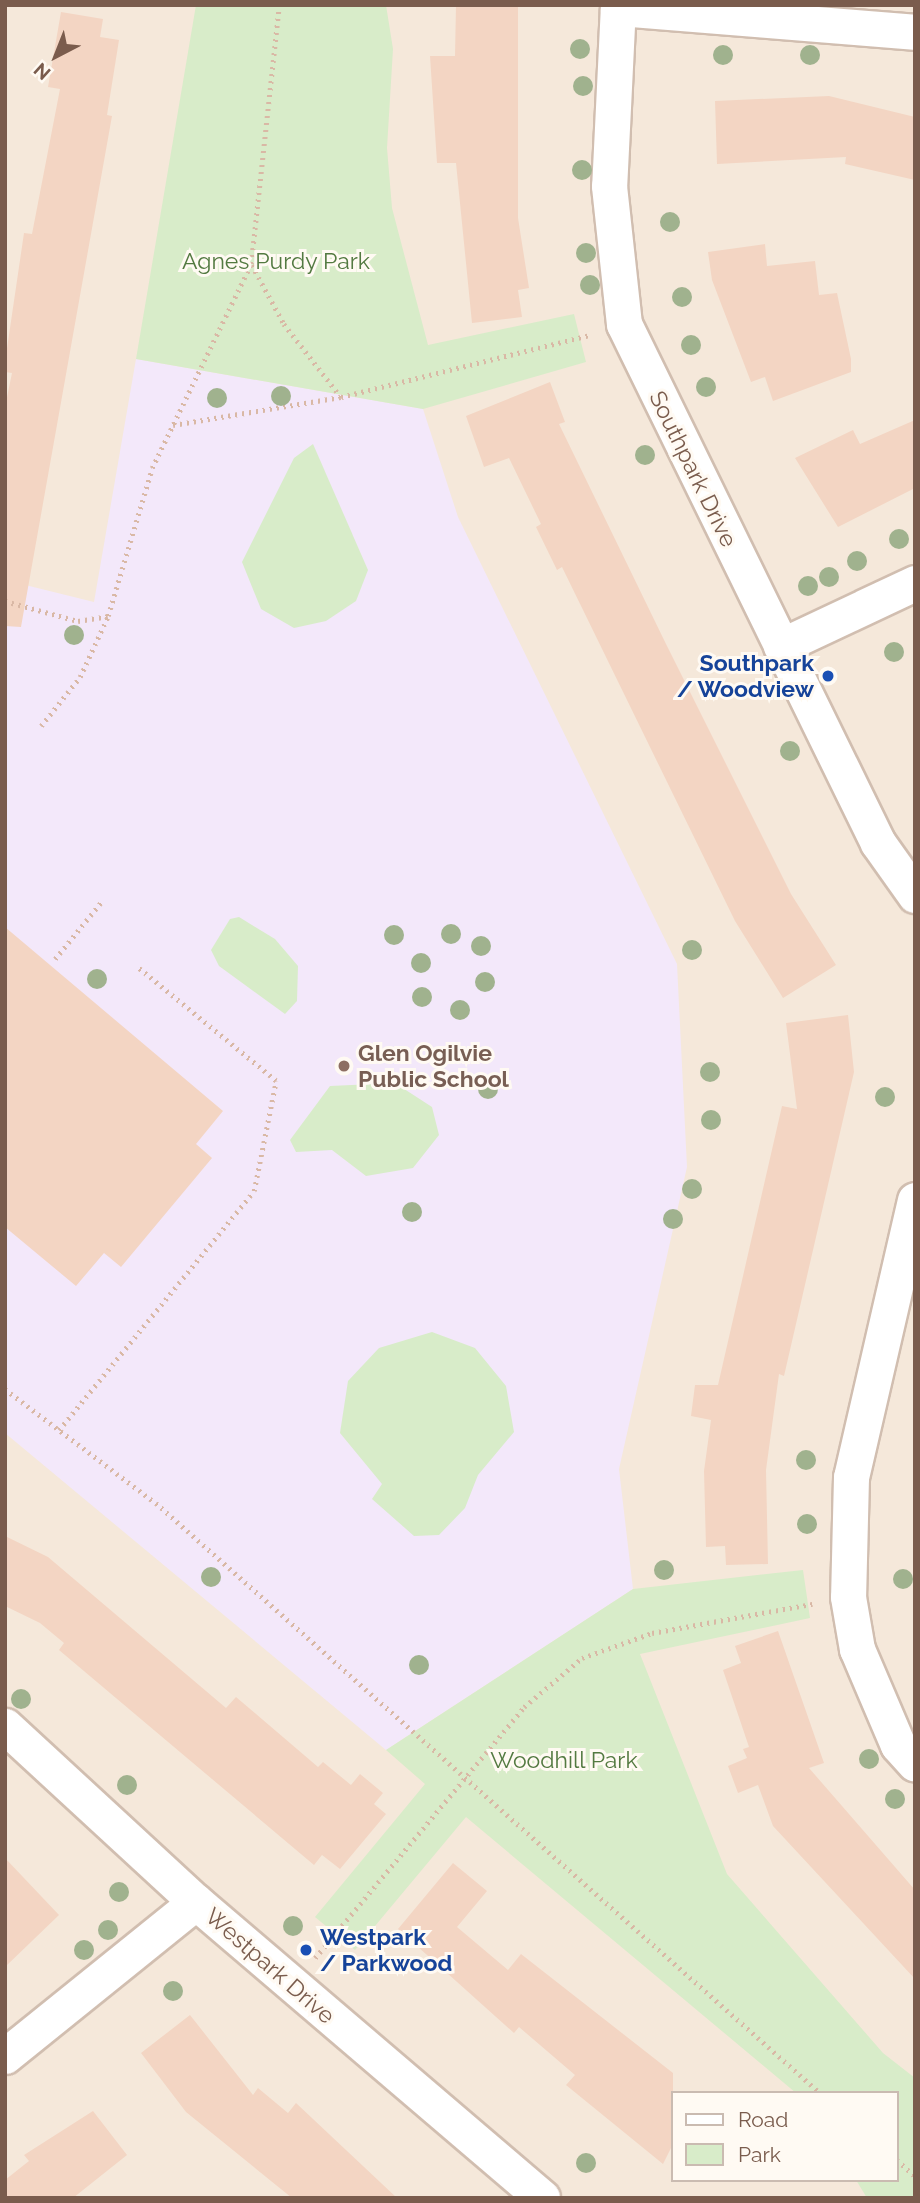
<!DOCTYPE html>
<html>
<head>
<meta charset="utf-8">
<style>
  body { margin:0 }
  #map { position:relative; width:920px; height:2203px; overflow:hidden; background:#fdf6ec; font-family:Raleway,sans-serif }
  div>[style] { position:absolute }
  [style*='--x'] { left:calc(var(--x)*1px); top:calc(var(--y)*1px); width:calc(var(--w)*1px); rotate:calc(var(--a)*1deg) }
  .residential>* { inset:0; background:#f5e8da }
  .education>* { inset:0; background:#f3e8fa }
  .green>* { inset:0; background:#d8ecc9 }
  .building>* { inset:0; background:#f3d5c3 }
  .path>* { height:4.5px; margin-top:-2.25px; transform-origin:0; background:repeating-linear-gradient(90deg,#d9b8a5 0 2px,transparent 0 7px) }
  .roads { filter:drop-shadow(2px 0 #d1beb0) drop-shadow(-2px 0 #d1beb0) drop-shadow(0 2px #d1beb0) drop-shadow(0 -2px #d1beb0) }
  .street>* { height:35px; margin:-17.5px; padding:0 17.5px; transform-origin:17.5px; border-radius:17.5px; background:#fff }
  .trees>* { width:20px; height:20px; margin:-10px; border-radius:50%; background:#a0b28e }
  .dots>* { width:19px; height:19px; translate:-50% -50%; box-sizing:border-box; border:4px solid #fffaf3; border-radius:50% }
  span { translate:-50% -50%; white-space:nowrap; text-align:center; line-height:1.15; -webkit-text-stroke:6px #fffaf3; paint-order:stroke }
  .park-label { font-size:23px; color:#537a41 }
  .street-label { font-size:23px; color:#7a5c4d }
  .transit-label { font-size:23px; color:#164399; font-weight:700 }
  .right { translate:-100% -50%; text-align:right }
  .left { translate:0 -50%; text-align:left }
  .education-label { font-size:23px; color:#785e54; font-weight:700 }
  .frame { position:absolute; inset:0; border:7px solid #7a5c4d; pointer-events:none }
  .legend { position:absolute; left:671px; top:2091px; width:228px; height:91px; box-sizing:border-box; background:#fffaf3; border:2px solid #cabbb1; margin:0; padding:9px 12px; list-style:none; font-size:21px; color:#7a5c4d }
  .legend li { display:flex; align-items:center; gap:14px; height:35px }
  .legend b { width:35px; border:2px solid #cabbb1 }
  .north { position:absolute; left:21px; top:21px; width:70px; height:70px; -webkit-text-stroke:5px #fffaf3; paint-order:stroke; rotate:222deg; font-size:19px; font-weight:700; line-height:28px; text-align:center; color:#7a5c4d }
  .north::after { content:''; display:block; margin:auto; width:24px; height:32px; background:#7a5c4d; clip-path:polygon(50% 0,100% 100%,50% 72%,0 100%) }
</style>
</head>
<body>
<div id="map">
  <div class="residential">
    <div style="clip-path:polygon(evenodd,5px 5px,915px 5px,915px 2198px,5px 2198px,5px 5px,673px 2093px,897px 2093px,897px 2180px,673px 2180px,673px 2093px)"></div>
  </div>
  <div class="education">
    <div style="clip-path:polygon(136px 359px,423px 409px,458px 517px,677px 964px,687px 1167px,619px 1469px,633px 1589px,386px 1750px,5px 1433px,5px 580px,94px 602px)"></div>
  </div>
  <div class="green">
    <div style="clip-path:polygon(196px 5px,386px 5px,393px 49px,387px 148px,392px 208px,428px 345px,574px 314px,586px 362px,423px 409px,136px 359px)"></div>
    <div style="clip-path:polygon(313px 444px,368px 570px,356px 601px,326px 621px,294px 628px,261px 609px,242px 562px,294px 458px)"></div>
    <div style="clip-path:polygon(239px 917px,275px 939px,298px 966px,297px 1001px,285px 1014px,219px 966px,211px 950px,230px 919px)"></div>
    <div style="clip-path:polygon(395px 1083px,432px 1107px,439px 1135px,413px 1168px,366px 1176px,332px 1150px,296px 1152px,290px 1140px,330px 1086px)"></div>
    <div style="clip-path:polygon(432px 1332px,475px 1348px,506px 1386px,514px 1432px,478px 1475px,465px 1508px,439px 1535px,414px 1536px,372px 1499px,382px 1484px,340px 1433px,348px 1381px,379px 1348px)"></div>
    <div style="clip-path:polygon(803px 1570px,810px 1618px,640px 1654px,727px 1874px,883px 2053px,915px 2078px,915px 2198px,867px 2198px,856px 2180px,897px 2180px,897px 2093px,796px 2093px,466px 1817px,355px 1950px,315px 1917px,425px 1784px,386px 1750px,633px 1589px)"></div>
  </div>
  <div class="building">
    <div style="clip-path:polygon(456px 5px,518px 5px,518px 218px,529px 288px,518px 290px,522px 317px,472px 323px,456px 163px,437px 163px,430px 56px,455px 56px)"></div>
    <div style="clip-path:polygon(61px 12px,103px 19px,100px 37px,119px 40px,107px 115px,112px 116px,21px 627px,5px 626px,5px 407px,12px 373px,5px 372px,5px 362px,24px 233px,32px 234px,60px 89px,48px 87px)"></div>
    <div style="clip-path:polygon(829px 96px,915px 117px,915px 180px,845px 164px,846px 157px,717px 164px,715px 101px)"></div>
    <div style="clip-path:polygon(765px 244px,767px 266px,815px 261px,819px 295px,837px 293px,851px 359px,851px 372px,773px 401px,765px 377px,751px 382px,712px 280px,708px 252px)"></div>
    <div style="clip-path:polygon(550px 382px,565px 422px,559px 424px,666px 644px,791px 894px,836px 965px,783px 998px,735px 921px,562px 567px,557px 570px,536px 527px,541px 524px,509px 458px,484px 467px,466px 416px)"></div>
    <div style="clip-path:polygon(915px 420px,915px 488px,838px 527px,795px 458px,853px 430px,860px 444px)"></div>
    <div style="clip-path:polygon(5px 927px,223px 1111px,196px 1144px,212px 1158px,121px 1267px,104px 1253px,76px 1286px,5px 1227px)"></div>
    <div style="clip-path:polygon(848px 1015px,854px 1072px,784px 1376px,779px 1374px,766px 1470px,768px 1564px,726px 1565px,725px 1546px,706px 1547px,704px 1471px,711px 1420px,691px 1416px,695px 1385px,718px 1385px,782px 1106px,797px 1109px,786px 1023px)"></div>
    <div style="clip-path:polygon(5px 1536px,48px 1557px,226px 1708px,236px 1697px,318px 1767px,323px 1762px,351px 1785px,360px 1774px,383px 1793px,374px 1804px,386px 1814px,340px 1869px,322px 1855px,314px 1865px,59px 1650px,64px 1643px,40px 1623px,5px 1606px)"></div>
    <div style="clip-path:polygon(778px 1631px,824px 1763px,809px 1768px,915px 1890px,915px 1979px,773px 1826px,758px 1785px,738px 1793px,728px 1766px,747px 1758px,743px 1749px,749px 1747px,723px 1670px,741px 1663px,735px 1646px)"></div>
    <div style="clip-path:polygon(5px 1858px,59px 1915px,5px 1967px)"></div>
    <div style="clip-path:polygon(453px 1863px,487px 1891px,457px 1927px,508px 1970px,521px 1954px,673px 2073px,673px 2144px,663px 2164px,566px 2085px,575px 2075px,519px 2027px,514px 2033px,398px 1929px)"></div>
    <div style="clip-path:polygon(190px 2015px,253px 2095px,258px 2088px,288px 2113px,296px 2103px,397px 2198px,292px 2198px,186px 2112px,141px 2053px)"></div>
    <div style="clip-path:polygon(93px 2111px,127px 2155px,73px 2198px,5px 2198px,5px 2180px,29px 2161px,24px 2155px)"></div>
  </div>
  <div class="path">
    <div style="--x:252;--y:265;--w:67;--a:61.5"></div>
    <div style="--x:284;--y:324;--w:93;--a:52"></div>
    <div style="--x:173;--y:425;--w:170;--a:-9.5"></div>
    <div style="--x:341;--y:397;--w:256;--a:-14"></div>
    <div style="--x:5;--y:601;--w:76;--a:15.3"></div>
    <div style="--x:78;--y:621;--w:30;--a:-9"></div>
    <div style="--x:41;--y:726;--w:63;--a:-51.5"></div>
    <div style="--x:80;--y:677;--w:67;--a:-65.3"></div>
    <div style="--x:108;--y:616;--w:154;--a:-73.4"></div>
    <div style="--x:152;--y:468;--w:227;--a:-64.1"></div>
    <div style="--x:251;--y:264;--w:261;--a:-83.8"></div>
    <div style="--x:55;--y:959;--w:76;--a:-50.9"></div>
    <div style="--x:5;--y:1389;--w:189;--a:37.1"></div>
    <div style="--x:156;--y:1503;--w:888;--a:41.62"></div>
    <div style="--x:59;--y:1430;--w:308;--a:-50.8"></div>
    <div style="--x:254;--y:1191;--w:112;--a:-78.7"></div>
    <div style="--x:276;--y:1081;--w:180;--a:-140.6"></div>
    <div style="--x:315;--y:1958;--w:327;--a:-50.2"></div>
    <div style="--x:524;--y:1707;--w:76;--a:-40.2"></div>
    <div style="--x:582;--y:1658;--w:74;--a:-19.7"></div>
    <div style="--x:652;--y:1633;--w:163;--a:-10.3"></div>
    <div style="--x:897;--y:2160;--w:24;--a:42"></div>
  </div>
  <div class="roads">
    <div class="street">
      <div style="--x:618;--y:5;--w:181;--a:92.8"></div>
      <div style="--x:609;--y:186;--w:139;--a:83.8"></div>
      <div style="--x:624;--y:324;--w:578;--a:63.92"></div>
      <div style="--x:878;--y:843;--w:64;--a:54.6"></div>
      <div style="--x:618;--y:8;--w:298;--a:4.6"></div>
      <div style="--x:781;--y:646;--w:148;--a:-25.2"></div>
      <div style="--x:915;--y:1200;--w:284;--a:103"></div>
      <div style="--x:851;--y:1477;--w:120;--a:91.4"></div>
      <div style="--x:848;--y:1597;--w:53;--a:80.2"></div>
      <div style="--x:857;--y:1649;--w:104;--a:66.9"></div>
      <div style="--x:898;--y:1745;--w:25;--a:48"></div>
      <div style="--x:5;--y:1726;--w:260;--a:42.7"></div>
      <div style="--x:196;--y:1902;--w:455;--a:40.5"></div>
      <div style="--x:5;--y:2056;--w:245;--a:-38.9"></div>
    </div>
  </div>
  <div class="trees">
    <div style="left:580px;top:49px"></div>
    <div style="left:723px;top:55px"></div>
    <div style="left:810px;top:55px"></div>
    <div style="left:583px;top:86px"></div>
    <div style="left:582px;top:170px"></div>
    <div style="left:670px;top:222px"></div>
    <div style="left:586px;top:253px"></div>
    <div style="left:590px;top:285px"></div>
    <div style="left:682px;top:297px"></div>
    <div style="left:691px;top:345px"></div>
    <div style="left:706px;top:387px"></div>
    <div style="left:281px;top:396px"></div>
    <div style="left:217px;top:398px"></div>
    <div style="left:645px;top:455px"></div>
    <div style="left:899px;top:539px"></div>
    <div style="left:857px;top:561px"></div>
    <div style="left:829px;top:577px"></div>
    <div style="left:808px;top:586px"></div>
    <div style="left:74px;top:635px"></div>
    <div style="left:894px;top:652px"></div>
    <div style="left:790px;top:751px"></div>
    <div style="left:451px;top:934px"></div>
    <div style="left:394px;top:935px"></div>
    <div style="left:481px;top:946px"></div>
    <div style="left:692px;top:950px"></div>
    <div style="left:421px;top:963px"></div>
    <div style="left:97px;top:979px"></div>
    <div style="left:485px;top:982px"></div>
    <div style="left:422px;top:997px"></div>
    <div style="left:460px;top:1010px"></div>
    <div style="left:710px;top:1072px"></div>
    <div style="left:488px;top:1089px"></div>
    <div style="left:885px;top:1097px"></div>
    <div style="left:711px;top:1120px"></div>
    <div style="left:692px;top:1189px"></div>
    <div style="left:412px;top:1212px"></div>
    <div style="left:673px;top:1219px"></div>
    <div style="left:806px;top:1460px"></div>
    <div style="left:807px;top:1524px"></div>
    <div style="left:664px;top:1570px"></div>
    <div style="left:211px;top:1577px"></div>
    <div style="left:903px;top:1579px"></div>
    <div style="left:419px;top:1665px"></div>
    <div style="left:21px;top:1699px"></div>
    <div style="left:869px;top:1759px"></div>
    <div style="left:127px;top:1785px"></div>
    <div style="left:895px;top:1799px"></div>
    <div style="left:119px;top:1892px"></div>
    <div style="left:293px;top:1926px"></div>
    <div style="left:108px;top:1930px"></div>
    <div style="left:84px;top:1950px"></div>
    <div style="left:173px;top:1991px"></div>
    <div style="left:586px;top:2163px"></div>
  </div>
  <div class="dots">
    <div style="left:828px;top:676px;background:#1a4fb4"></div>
    <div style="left:344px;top:1066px;background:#8d6e63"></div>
    <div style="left:306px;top:1950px;background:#1a4fb4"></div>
  </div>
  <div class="park-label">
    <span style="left:276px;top:261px">Agnes Purdy Park</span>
    <span style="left:564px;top:1760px">Woodhill Park</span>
  </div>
  <div class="street-label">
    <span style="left:693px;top:469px;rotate:64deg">Southpark Drive</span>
    <span style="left:270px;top:1966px;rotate:41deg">Westpark Drive</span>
  </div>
  <div class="transit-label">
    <span class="right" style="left:814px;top:676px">Southpark<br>/ Woodview</span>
    <span class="left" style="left:320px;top:1950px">Westpark<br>/ Parkwood</span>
  </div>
  <div class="education-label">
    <span class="left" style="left:358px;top:1066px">Glen Ogilvie<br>Public School</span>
  </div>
  <div class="frame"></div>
  <ul class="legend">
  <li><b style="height:9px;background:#fff"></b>Road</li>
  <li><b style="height:19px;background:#d8ecc9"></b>Park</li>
  </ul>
  <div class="north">N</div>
</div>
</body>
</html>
